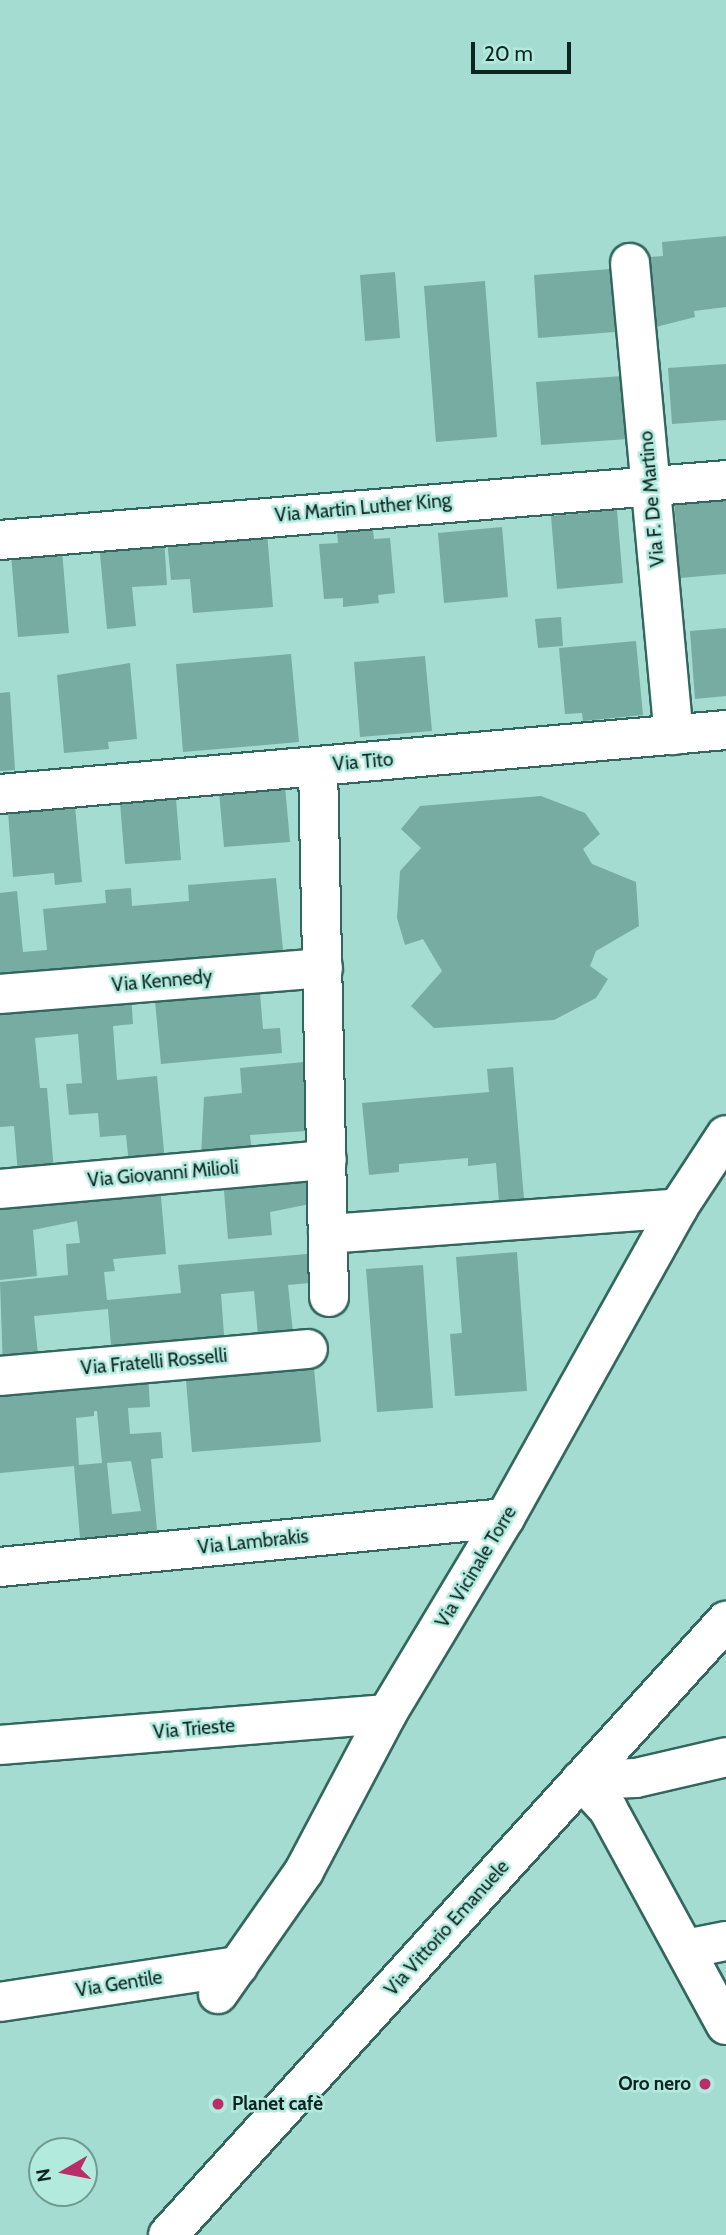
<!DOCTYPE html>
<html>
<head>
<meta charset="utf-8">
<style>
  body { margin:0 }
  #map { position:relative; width:726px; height:2235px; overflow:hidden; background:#a5dcd1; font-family:Cabin,sans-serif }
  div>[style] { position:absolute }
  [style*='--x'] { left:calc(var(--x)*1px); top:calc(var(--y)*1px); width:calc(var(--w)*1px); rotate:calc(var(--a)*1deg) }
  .building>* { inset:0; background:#76aca1 }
  .roads { filter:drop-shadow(2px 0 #33675e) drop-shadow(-2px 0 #33675e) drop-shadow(0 2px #33675e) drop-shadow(0 -2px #33675e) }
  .minor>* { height:38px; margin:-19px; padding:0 19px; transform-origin:19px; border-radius:19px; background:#fff }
  .dots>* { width:19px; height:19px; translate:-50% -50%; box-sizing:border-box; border:4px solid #b2eade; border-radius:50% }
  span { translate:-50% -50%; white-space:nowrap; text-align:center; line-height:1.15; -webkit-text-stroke:5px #b2eade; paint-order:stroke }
  .street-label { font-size:19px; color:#0e2421 }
  .poi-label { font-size:19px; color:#0e2421; font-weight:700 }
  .right { translate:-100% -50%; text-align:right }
  .left { translate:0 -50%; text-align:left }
  .north { position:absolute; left:28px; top:2137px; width:70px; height:70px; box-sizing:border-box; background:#b2eade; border:2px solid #709b92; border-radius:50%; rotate:260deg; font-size:19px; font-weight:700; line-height:28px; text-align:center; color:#0e2421 }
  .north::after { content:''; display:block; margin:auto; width:24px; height:32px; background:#b92e66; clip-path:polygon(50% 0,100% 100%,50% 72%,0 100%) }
  .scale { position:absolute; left:471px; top:42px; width:100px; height:32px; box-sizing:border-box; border:4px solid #0e2421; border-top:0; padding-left:9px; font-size:21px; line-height:24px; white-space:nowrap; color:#0e2421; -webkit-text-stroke:5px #b2eade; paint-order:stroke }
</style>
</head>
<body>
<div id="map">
  <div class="building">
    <div style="clip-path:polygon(726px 236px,726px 307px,694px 311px,695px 317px,656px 327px,650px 257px,663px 256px,662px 242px)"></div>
    <div style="clip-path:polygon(610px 269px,615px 332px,538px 338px,534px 275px)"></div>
    <div style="clip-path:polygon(395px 272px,400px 338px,365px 341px,360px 275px)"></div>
    <div style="clip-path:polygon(485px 281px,497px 437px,436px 442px,424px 286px)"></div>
    <div style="clip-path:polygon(726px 364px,726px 420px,672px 424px,668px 368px)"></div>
    <div style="clip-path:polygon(623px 376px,628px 439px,541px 445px,536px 382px)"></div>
    <div style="clip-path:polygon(726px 495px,726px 574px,680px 578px,674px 499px)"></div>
    <div style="clip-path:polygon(617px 510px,623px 583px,557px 589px,551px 516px)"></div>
    <div style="clip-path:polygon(502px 527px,508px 597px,444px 603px,438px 533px)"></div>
    <div style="clip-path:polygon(373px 529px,374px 539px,390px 538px,395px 593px,378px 595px,379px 603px,343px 607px,343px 598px,324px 599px,319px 544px,338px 543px,337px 533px)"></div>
    <div style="clip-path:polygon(267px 532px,273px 607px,193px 613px,190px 579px,171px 580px,167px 540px)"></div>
    <div style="clip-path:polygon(164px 539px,167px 585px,132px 587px,136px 626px,107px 629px,99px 544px)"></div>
    <div style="clip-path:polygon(62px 551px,69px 633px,18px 637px,11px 555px)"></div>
    <div style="clip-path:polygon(561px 617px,563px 646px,538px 648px,535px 619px)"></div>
    <div style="clip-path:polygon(726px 628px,726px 696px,695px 699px,690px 631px)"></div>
    <div style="clip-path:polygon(636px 641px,643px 715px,583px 721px,582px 713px,565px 714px,559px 648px)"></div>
    <div style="clip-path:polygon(291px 654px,299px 742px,183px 752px,176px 664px)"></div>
    <div style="clip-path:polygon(425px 656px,432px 731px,360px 737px,354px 662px)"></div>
    <div style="clip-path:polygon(130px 663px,137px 739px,108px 742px,109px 749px,64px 753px,57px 675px)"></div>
    <div style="clip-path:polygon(10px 692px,15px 770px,0 771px,0 693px)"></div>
    <div style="clip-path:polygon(285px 786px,290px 842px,224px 847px,219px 792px)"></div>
    <div style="clip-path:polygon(541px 796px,585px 813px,600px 834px,583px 849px,592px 864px,636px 882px,639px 926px,596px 951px,590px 966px,608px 979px,596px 998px,554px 1020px,434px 1028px,411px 1006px,442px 971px,423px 939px,405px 945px,397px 918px,400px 871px,421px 848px,401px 829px,420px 806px)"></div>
    <div style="clip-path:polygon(176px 799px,181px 860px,125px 864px,120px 803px)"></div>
    <div style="clip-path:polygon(75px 806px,82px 882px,55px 885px,54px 873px,13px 877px,8px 812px)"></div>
    <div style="clip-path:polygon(276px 878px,284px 960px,0 983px,0 893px,17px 891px,23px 952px,47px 950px,43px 909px,106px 903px,105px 890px,131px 888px,132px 906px,189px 901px,188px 885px)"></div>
    <div style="clip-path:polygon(259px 982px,263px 1029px,280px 1028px,282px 1053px,161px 1064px,154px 991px)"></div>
    <div style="clip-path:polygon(131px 994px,133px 1024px,113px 1026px,117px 1080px,157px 1076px,165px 1162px,129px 1165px,126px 1135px,100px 1137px,98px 1113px,69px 1115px,66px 1084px,82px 1083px,78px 1034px,35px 1038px,40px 1088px,47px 1088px,54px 1171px,18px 1174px,14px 1126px,0 1127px,0 1006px)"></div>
    <div style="clip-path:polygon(304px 1062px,306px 1131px,250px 1135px,252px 1153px,201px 1157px,204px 1097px,242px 1093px,240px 1068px)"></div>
    <div style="clip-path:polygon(513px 1067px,524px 1199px,499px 1202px,496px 1163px,468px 1166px,468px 1158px,399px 1164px,399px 1172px,369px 1175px,362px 1103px,489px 1092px,487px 1069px)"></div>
    <div style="clip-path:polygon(307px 1172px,310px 1204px,270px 1212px,272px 1235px,228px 1239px,223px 1179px)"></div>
    <div style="clip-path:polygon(160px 1186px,166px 1254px,113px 1259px,115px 1271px,104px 1272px,107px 1300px,181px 1293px,178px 1265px,307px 1254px,310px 1283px,288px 1285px,294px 1342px,259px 1346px,254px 1291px,221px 1294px,225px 1348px,112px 1358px,108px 1309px,34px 1316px,39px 1364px,3px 1368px,0 1282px,68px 1275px,66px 1244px,80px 1243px,77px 1221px,33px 1230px,37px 1276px,0 1280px,0 1197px)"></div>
    <div style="clip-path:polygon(517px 1252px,527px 1391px,455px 1396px,450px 1334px,462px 1333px,456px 1257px)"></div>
    <div style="clip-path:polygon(423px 1265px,433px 1408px,377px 1412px,366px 1269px)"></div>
    <div style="clip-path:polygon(313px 1358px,321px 1442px,192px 1452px,185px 1368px)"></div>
    <div style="clip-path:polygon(evenodd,148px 1373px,150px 1407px,128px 1408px,130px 1434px,161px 1432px,163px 1458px,151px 1459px,158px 1543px,81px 1550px,74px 1466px,0 1473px,0 1386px,148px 1373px,94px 1411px,97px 1411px,102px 1463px,79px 1465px,76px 1418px,94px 1416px,94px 1411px,148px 1373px,131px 1461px,141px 1511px,112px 1514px,107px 1463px,131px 1461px)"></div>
  </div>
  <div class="roads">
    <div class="minor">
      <div style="--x:630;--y:263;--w:474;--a:84.7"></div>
      <div style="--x:0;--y:540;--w:728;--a:-4.72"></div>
      <div style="--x:318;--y:766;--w:531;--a:88.81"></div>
      <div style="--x:0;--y:794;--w:729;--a:-5.04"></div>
      <div style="--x:0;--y:994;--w:324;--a:-4.6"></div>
      <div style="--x:0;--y:1189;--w:328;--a:-5.1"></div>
      <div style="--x:328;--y:1234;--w:351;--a:-4.2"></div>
      <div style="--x:0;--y:1376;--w:309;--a:-5"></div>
      <div style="--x:0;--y:1567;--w:507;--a:-5.54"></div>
      <div style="--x:0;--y:1745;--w:388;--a:-4.6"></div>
      <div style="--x:581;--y:1780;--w:40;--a:47"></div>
      <div style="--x:608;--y:1809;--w:246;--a:61.4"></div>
      <div style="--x:581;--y:1780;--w:55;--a:-2.1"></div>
      <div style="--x:636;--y:1778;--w:92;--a:-13.1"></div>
      <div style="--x:686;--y:1949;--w:41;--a:-11.3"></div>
      <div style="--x:218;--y:1994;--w:150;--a:-55"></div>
      <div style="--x:304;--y:1871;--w:178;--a:-62.1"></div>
      <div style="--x:387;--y:1714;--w:229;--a:-59"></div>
      <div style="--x:505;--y:1518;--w:355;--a:-60.8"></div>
      <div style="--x:678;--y:1208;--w:87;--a:-56.7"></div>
      <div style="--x:0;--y:2002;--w:241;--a:-8.6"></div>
      <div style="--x:168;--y:2235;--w:830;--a:-47.74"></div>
    </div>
  </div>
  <div class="dots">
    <div style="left:705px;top:2084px;background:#b92e66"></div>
    <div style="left:218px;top:2104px;background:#b92e66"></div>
  </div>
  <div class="street-label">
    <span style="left:652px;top:499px;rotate:-95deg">Via F. De Martino</span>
    <span style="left:363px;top:508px;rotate:-5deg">Via Martin Luther King</span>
    <span style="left:363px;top:762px;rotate:-5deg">Via Tito</span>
    <span style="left:162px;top:981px;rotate:-5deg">Via Kennedy</span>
    <span style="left:163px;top:1174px;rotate:-5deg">Via Giovanni Milioli</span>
    <span style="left:154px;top:1362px;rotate:-5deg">Via Fratelli Rosselli</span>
    <span style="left:253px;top:1542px;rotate:-6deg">Via Lambrakis</span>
    <span style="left:476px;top:1567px;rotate:-59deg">Via Vicinale Torre</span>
    <span style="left:194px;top:1729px;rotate:-5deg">Via Trieste</span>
    <span style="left:447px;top:1928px;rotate:-48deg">Via Vittorio Emanuele</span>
    <span style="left:119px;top:1984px;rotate:-9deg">Via Gentile</span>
  </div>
  <div class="poi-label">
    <span class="right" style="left:691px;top:2084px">Oro nero</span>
    <span class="left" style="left:232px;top:2104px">Planet cafè</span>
  </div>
  <div class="north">N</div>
  <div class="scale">20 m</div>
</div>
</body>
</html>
